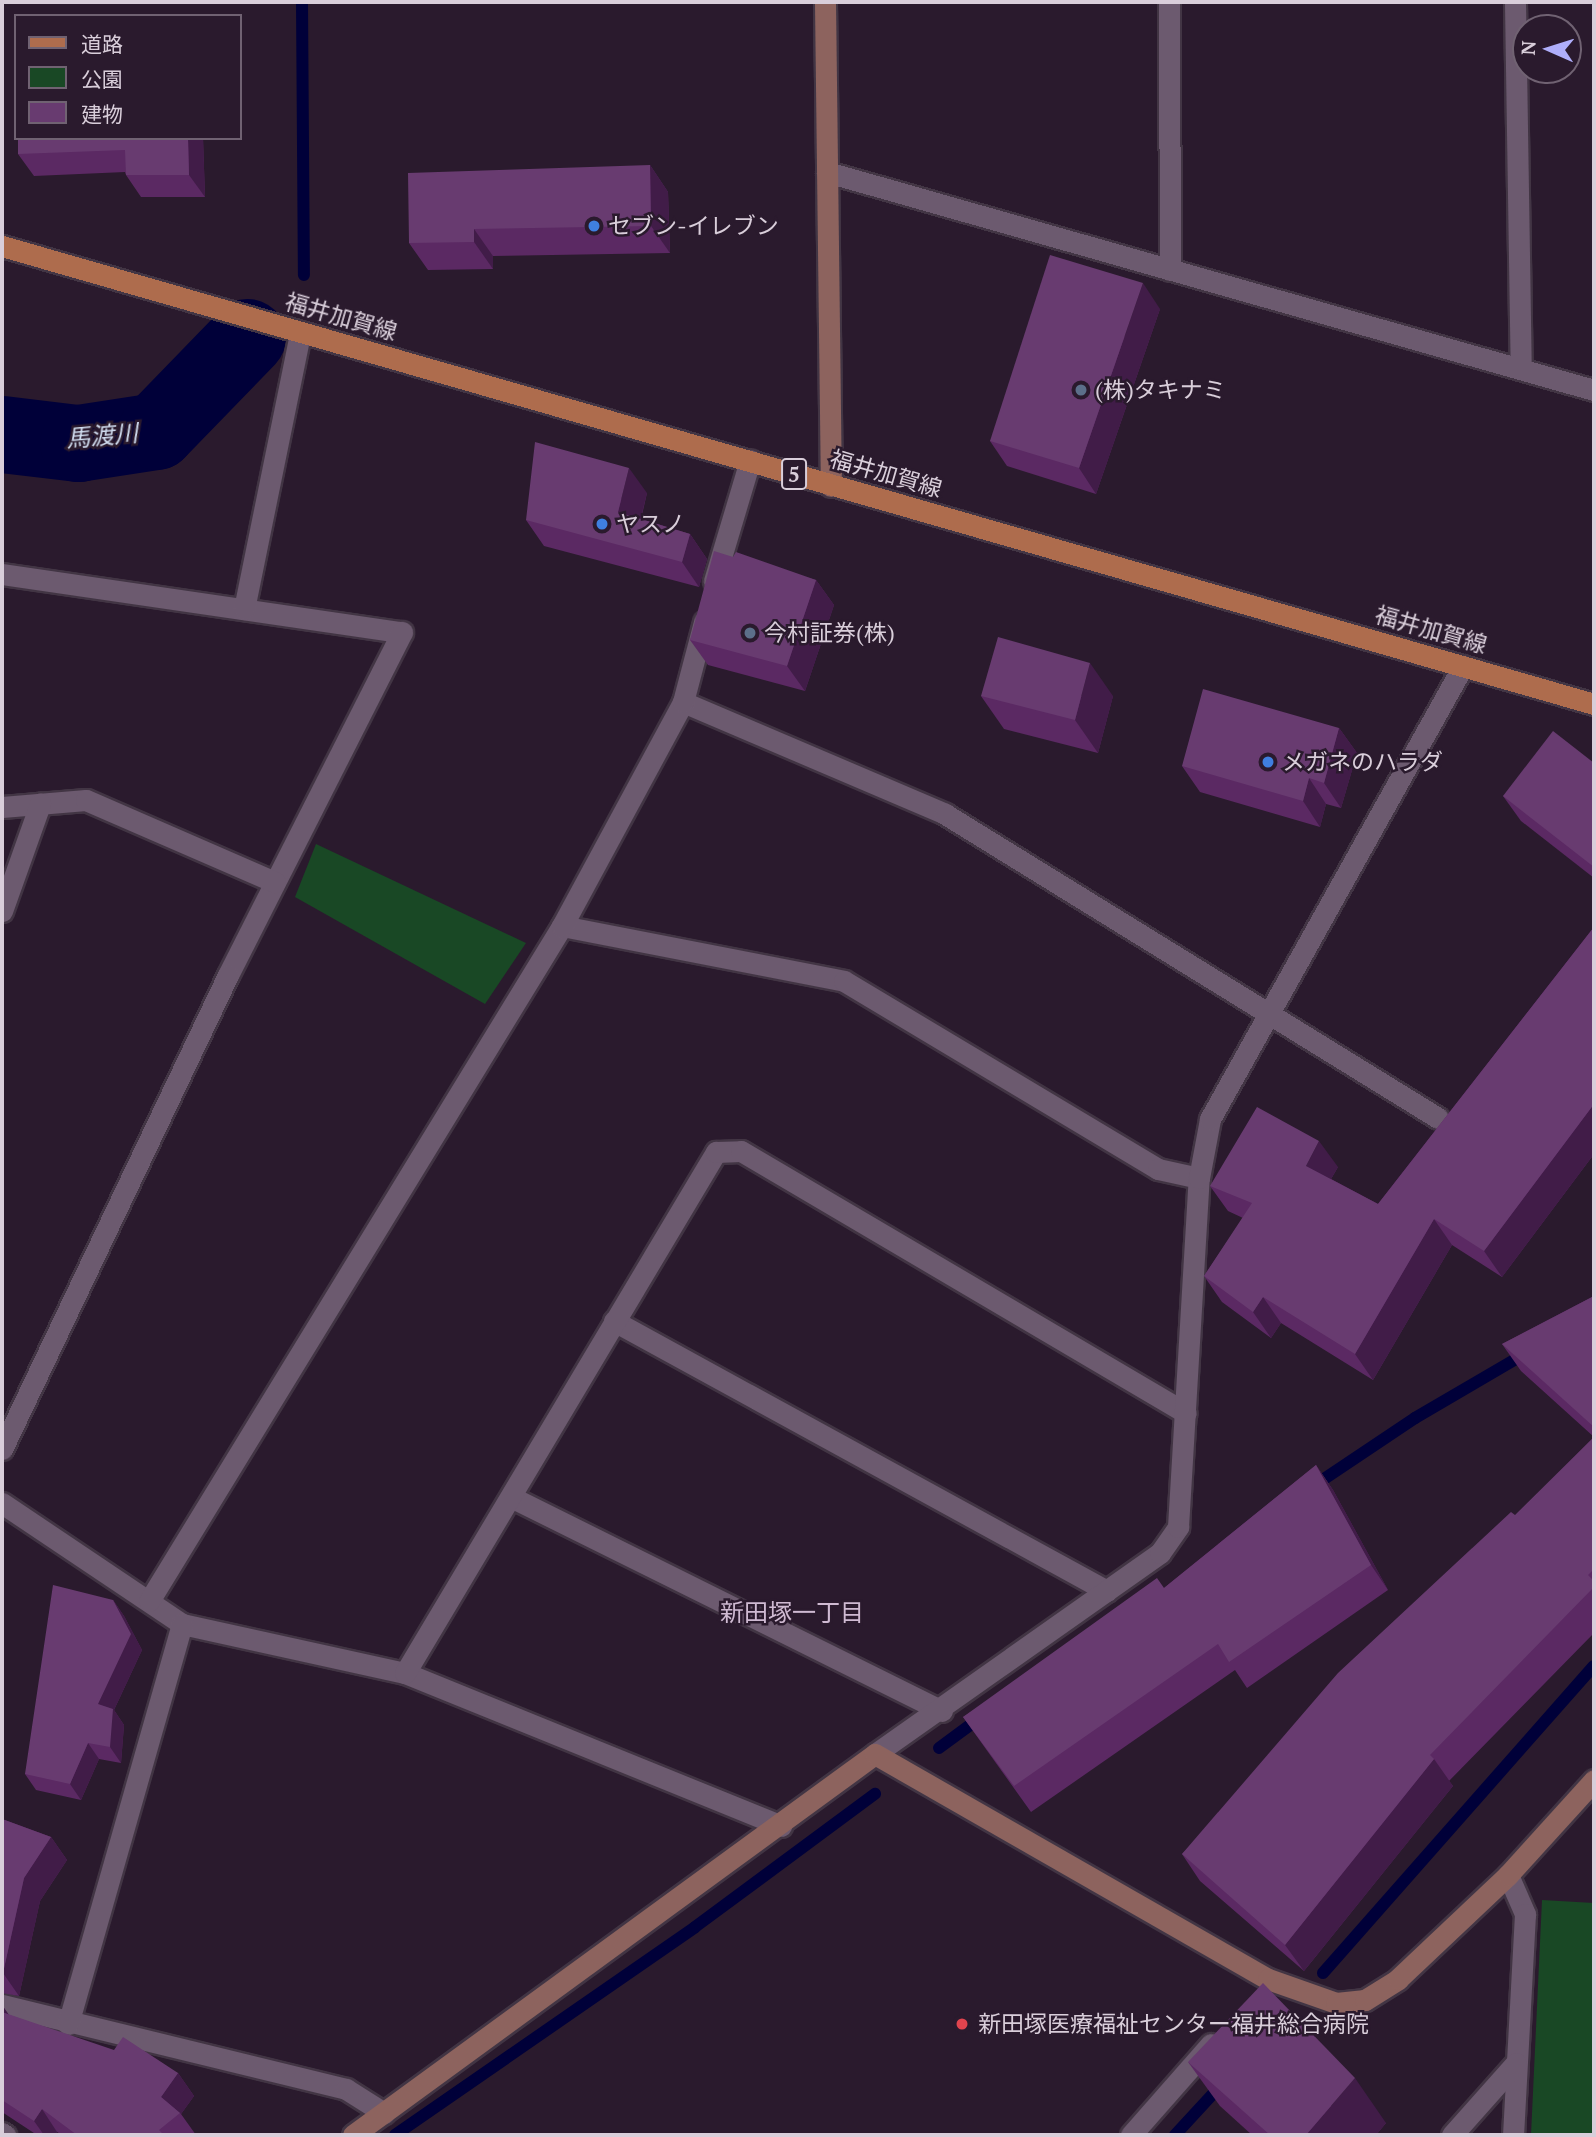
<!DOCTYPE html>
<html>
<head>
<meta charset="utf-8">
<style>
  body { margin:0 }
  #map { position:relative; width:1596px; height:2137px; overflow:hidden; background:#2a1a2d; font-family:"PT Serif","Noto Sans JP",serif }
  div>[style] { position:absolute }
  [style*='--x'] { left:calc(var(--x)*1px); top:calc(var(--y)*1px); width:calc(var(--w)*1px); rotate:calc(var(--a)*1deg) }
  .green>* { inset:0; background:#194825 }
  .stream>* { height:12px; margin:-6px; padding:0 6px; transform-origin:6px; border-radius:6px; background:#000039 }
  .river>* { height:77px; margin:-38.5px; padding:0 38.5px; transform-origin:38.5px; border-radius:38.5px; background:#000039 }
  .roads { filter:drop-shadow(2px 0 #423544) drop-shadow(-2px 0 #423544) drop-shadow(0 2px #423544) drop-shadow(0 -2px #423544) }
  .lane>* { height:21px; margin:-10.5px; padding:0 10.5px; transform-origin:10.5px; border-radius:10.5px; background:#6c5a6f }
  .street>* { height:21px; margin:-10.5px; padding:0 10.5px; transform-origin:10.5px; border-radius:10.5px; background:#6c5a6f }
  .secondary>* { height:21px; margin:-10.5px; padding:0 10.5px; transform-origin:10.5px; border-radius:10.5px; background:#8d635e }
  .primary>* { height:21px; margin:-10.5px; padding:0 10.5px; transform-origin:10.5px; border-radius:10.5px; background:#ae6c4d }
  .wall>* { inset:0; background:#5b2963 }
  .shaded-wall>* { inset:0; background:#411c48 }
  .building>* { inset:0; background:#683b70 }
  .dots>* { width:19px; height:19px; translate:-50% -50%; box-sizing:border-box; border:4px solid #2a1a2d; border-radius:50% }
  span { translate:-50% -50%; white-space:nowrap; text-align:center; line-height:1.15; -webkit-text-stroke:5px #2a1a2d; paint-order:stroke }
  .shield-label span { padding:2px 5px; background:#2a1a2d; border:2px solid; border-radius:5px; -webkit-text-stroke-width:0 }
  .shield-label { font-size:21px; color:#d9ceda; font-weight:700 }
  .poi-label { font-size:23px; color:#d9ceda }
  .left { translate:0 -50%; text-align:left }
  .street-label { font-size:23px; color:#d9ceda }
  .water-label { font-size:24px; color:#d2def1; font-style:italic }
  .neighbourhood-label { font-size:24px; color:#cfbad2 }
  .frame { position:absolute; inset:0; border:4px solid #d9ceda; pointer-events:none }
  .legend { position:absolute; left:14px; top:14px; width:228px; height:126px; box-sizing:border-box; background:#2a1a2d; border:2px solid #706272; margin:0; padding:9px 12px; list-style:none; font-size:21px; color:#d9ceda }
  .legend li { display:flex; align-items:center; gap:14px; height:35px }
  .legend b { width:35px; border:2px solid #706272 }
  .north { position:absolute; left:1512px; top:14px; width:70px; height:70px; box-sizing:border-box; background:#2a1a2d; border:2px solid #706272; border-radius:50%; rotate:273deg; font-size:19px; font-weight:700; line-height:28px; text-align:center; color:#d9ceda }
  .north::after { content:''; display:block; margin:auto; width:24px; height:32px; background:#afaefa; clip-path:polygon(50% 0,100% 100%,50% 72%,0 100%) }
</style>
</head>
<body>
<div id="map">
  <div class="green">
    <div style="clip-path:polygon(316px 844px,526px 943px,485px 1004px,295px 897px)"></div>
    <div style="clip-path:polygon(1542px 1900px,1594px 1903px,1594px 2135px,1531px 2135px)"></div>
  </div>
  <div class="stream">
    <div style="--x:302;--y:2;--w:273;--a:89.6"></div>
    <div style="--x:1312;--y:1487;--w:124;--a:-33.8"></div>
    <div style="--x:1415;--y:1418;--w:131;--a:-30.3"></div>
    <div style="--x:939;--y:1748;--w:52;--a:-36.4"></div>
    <div style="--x:1323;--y:1973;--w:409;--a:-48.6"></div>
    <div style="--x:395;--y:2135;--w:365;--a:-34.7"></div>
    <div style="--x:695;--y:1927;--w:224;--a:-36.5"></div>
    <div style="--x:1175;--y:2135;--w:69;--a:-47.3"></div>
  </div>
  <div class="river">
    <div style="--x:2;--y:434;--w:77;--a:6.8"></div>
    <div style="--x:78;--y:443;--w:79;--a:-8.7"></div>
    <div style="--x:156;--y:431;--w:131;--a:-45.9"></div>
  </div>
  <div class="roads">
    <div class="lane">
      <div style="--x:511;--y:1497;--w:481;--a:26.4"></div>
      <div style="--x:2;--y:2005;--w:354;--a:13.7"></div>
      <div style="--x:346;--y:2089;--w:45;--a:32.3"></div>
      <div style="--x:2;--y:2133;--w:4;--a:34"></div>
    </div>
    <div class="street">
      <div style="--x:1169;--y:2;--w:268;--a:89.8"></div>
      <div style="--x:1515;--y:2;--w:367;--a:89.1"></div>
      <div style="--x:827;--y:172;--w:797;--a:15.87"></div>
      <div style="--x:2;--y:574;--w:404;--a:8.3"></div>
      <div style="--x:402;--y:632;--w:385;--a:116.9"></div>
      <div style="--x:228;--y:975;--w:525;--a:115.49"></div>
      <div style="--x:714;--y:581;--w:126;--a:-73.4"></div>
      <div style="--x:244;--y:609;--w:282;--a:-78.5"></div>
      <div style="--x:683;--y:702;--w:285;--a:23.1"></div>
      <div style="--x:945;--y:814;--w:579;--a:31.66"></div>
      <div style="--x:2;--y:807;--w:84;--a:-4.8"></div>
      <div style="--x:86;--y:800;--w:206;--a:23.5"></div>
      <div style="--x:2;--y:911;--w:114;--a:-70.4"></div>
      <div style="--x:562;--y:926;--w:287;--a:11"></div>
      <div style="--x:844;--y:981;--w:366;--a:30.9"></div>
      <div style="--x:1158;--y:1169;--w:42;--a:12.4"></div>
      <div style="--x:614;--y:1321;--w:562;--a:28.71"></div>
      <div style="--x:2;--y:1503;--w:217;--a:33.9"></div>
      <div style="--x:182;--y:1624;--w:228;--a:12.4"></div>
      <div style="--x:405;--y:1673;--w:406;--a:22.1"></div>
      <div style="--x:149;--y:1601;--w:791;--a:-58.54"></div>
      <div style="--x:562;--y:926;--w:255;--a:-61.6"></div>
      <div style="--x:683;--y:702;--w:83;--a:-75.3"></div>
      <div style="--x:405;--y:1673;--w:607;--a:-59.17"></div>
      <div style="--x:716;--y:1152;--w:25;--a:-2"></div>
      <div style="--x:741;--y:1151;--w:516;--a:30.49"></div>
      <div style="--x:875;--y:1754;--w:349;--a:-35.2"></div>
      <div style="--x:1160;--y:1553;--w:32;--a:-55"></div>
      <div style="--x:1178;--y:1527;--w:350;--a:-86.6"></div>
      <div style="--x:1199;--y:1178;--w:60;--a:-79.4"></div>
      <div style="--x:1210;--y:1119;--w:519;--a:-60.82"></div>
      <div style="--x:1508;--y:1875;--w:43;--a:66.4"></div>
      <div style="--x:1525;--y:1914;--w:221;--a:93.1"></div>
      <div style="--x:68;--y:2024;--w:416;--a:-74.1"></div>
      <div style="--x:1131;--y:2135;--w:121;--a:-48.7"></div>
      <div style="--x:1452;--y:2135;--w:96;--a:-48.4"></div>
    </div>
    <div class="secondary">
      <div style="--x:825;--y:2;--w:484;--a:89.3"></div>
      <div style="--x:353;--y:2135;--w:646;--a:-36.13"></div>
      <div style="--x:875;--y:1754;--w:453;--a:29.8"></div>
      <div style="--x:1268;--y:1979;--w:72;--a:19.4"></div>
      <div style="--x:1336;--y:2003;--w:29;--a:-6"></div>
      <div style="--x:1365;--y:2000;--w:39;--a:-32"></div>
      <div style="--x:1398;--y:1979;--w:151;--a:-43.4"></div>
      <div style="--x:1508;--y:1875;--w:128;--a:-47.8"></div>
    </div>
    <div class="primary">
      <div style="--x:2;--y:246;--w:1657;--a:16.05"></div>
    </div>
  </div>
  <div class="wall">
    <div style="clip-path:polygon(18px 138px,203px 138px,205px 197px,141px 197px,126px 175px,125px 172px,34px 176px,18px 154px)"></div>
    <div style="clip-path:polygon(650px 165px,668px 192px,670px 253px,493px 256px,493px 269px,428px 270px,409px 243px)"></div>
    <div style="clip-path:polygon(1160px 309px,1096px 494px,1007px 466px,990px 441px)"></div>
    <div style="clip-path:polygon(647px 493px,641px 519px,690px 534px,707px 559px,699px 587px,544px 546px,526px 520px)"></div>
    <div style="clip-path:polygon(733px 557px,816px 580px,834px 605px,805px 691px,708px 665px,690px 640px)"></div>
    <div style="clip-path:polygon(981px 696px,1113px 696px,1098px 753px,1004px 729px)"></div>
    <div style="clip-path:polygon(1339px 728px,1357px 753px,1341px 808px,1326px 804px,1320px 827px,1200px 792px,1182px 766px)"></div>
    <div style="clip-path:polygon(1594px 763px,1594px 878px,1521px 821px,1503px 796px)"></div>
    <div style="clip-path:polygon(1594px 927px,1594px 1154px,1502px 1277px,1452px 1245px,1373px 1380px,1281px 1323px,1271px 1338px,1222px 1302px,1204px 1276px,1243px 1218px,1228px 1211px,1210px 1186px,1338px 1167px,1331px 1179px,1378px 1204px)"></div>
    <div style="clip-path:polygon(1594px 1296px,1594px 1633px,1449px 1781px,1453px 1786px,1304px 1971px,1200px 1881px,1182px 1854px,1594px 1437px,1521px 1371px,1502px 1344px)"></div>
    <div style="clip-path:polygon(1316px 1465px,1333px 1490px,1388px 1590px,1247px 1688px,1235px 1670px,1031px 1812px,963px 1717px,1164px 1588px)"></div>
    <div style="clip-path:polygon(113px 1600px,124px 1616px,142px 1650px,114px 1710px,124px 1725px,121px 1763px,99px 1759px,81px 1800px,36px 1790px,25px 1774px)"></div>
    <div style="clip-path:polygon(2px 1819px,51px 1837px,67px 1860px,40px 1901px,19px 1996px,2px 1993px)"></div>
    <div style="clip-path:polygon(2px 2005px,9px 2015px,178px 2073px,194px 2096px,181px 2114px,196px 2135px,62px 2135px,57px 2132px,55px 2135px,37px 2135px,2px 2112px)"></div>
    <div style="clip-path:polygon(1188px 2062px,1386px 2123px,1376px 2135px,1252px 2135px,1220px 2106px)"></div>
  </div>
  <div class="shaded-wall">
    <div style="clip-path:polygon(188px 138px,203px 138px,205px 197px,189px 175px)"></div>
    <div style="clip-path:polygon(650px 165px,668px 192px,670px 253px,651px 226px)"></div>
    <div style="clip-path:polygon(474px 229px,493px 256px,493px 269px,474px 242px)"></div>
    <div style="clip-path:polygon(1143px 283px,1160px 309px,1096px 494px,1079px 468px)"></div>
    <div style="clip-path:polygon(629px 468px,647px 493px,636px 537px,618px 512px)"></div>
    <div style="clip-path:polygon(690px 534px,707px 559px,699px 587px,682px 562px)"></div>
    <div style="clip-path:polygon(816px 580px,834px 605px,805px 691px,787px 666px)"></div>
    <div style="clip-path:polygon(1090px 663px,1113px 696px,1098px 753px,1075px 720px)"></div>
    <div style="clip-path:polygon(1339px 728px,1357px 753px,1341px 808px,1324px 783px)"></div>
    <div style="clip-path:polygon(1309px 778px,1326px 804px,1320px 827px,1303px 801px)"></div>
    <div style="clip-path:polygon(1594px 1104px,1594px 1154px,1502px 1277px,1484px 1251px)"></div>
    <div style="clip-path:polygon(1319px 1141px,1338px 1167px,1324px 1191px,1306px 1166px)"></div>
    <div style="clip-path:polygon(1434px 1219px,1452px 1245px,1373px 1380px,1355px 1354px)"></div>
    <div style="clip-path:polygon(1263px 1297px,1281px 1323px,1271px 1338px,1253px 1312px)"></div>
    <div style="clip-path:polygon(1316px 1465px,1333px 1490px,1388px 1590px,1371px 1565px)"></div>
    <div style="clip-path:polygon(113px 1600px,124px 1616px,142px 1650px,114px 1710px,124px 1725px,121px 1763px,110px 1747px,98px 1704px)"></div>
    <div style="clip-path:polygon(88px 1743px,99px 1759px,81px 1800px,70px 1784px)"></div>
    <div style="clip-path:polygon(1434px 1759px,1453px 1786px,1304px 1971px,1285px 1945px)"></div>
    <div style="clip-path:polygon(51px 1837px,67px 1860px,40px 1901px,19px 1996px,3px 1973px,24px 1878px)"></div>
    <div style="clip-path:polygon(2px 2005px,13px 2021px,2px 2020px)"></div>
    <div style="clip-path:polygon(178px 2073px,194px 2096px,181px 2114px,161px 2097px)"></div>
    <div style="clip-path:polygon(1355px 2078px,1386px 2123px,1376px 2135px,1306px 2135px)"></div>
    <div style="clip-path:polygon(42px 2109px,57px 2132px,55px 2135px,44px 2135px,34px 2121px)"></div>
  </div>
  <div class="building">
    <div style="clip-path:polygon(18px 138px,188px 138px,189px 175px,126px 175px,125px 150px,18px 154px)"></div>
    <div style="clip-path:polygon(650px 165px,651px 226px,474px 229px,474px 242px,409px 243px,408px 173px)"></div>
    <div style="clip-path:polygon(1050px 255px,1143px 283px,1079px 468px,990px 441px)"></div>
    <div style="clip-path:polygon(535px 442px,629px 468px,618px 512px,690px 534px,682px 562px,526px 520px)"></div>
    <div style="clip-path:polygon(714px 551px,733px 557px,736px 552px,816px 580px,787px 666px,690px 640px)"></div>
    <div style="clip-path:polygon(998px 637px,1090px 663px,1075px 720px,981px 696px)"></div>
    <div style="clip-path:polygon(1203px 689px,1339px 728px,1324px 783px,1309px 778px,1303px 801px,1182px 766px)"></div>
    <div style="clip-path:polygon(1553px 731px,1594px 763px,1594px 867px,1503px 796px)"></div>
    <div style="clip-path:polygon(1594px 927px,1594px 1104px,1484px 1251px,1434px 1219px,1355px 1354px,1263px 1297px,1253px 1312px,1204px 1276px,1252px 1203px,1210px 1186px,1257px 1107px,1319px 1141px,1306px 1166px,1378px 1204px)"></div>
    <div style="clip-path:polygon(1594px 1296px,1594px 1427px,1502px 1344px)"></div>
    <div style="clip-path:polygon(1594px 1437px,1594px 1569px,1588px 1575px,1594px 1581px,1594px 1587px,1430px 1755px,1434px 1759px,1285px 1945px,1182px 1854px,1338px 1673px,1511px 1512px,1515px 1515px)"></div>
    <div style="clip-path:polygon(1316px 1465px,1371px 1565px,1229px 1662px,1218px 1644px,1014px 1786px,963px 1717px,1157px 1578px,1164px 1588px)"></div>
    <div style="clip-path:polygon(53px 1585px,113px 1600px,131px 1634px,98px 1704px,113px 1709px,110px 1747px,88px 1743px,70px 1784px,25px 1774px)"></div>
    <div style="clip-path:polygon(2px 1819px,51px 1837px,24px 1878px,3px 1973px,2px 1973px)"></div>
    <div style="clip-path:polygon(1263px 1983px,1355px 2078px,1306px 2135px,1270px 2135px,1188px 2062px)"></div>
    <div style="clip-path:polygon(2px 2012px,114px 2050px,123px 2037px,178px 2073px,161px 2097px,180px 2113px,159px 2130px,164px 2135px,77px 2135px,42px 2109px,34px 2121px,2px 2100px)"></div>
  </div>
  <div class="dots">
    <div style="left:594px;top:226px;background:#3f7fe0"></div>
    <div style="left:1081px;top:390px;background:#5c6f8a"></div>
    <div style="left:602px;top:524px;background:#3f7fe0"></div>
    <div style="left:750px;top:633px;background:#5c6f8a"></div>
    <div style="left:1268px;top:762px;background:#3f7fe0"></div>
    <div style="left:962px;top:2024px;background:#e0444e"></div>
  </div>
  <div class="shield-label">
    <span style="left:794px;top:474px">5</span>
  </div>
  <div class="poi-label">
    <span class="left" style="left:608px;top:226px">セブン-イレブン</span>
    <span class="left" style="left:1095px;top:390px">(株)タキナミ</span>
    <span class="left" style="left:616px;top:524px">ヤスノ</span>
    <span class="left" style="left:764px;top:633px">今村証券(株)</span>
    <span class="left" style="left:1282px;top:762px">メガネのハラダ</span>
    <span class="left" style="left:978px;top:2024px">新田塚医療福祉センター福井総合病院</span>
  </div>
  <div class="street-label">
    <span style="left:341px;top:317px;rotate:16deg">福井加賀線</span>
    <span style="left:886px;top:474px;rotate:16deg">福井加賀線</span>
    <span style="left:1431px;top:630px;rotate:16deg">福井加賀線</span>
  </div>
  <div class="water-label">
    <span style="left:102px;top:436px;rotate:-5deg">馬渡川</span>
  </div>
  <div class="neighbourhood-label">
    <span style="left:792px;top:1613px">新田塚一丁目</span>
  </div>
  <div class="frame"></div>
  <ul class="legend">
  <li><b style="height:9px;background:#ae6c4d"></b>道路</li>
  <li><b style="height:19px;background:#194825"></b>公園</li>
  <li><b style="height:19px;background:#683b70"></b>建物</li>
  </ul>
  <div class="north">N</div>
</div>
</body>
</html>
